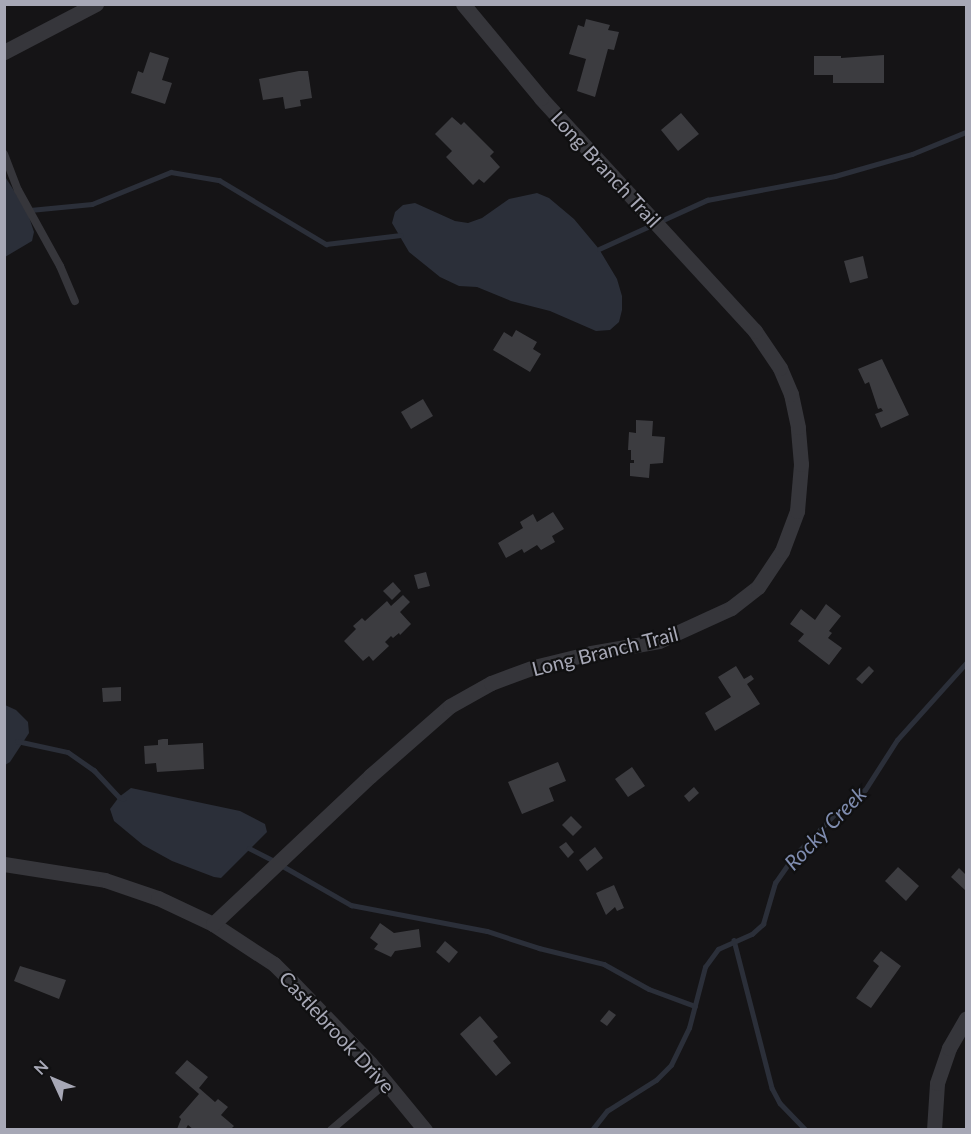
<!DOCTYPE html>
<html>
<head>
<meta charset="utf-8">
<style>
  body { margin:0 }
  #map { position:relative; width:971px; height:1134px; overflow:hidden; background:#151416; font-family:Lato,sans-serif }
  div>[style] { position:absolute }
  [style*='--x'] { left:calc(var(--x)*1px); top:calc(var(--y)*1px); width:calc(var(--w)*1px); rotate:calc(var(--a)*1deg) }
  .water>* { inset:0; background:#2b2f39 }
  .stream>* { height:4.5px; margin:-2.25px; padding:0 2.25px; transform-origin:2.25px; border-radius:2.25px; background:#2b2f39 }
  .building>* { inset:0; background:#3c3c40 }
  .service>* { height:8px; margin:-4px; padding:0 4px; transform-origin:4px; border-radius:4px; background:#36363b }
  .minor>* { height:15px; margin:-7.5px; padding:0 7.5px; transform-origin:7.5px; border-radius:7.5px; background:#36363b }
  span { translate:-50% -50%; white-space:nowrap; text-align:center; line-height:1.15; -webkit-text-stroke:4.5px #101011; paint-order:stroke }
  .street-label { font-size:20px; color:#a7a8b6 }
  .water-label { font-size:21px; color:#7f8caf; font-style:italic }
  .frame { position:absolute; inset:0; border:6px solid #a7a8b6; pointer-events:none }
  .north { position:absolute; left:24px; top:1050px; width:60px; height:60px; -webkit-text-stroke:4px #101011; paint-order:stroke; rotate:314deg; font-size:16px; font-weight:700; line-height:24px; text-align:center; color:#a7a8b6 }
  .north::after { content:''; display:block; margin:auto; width:21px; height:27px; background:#a7a8b6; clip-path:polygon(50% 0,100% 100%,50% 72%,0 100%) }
</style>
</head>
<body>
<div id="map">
  <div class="water">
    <div style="clip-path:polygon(4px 175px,27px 211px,34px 232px,32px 241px,5px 257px)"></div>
    <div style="clip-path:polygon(537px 193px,549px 198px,574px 219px,599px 249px,617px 279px,622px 296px,622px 310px,619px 322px,610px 330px,596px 331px,550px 311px,511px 301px,477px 287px,459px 286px,440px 277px,409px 252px,392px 223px,395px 212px,403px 205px,415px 203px,455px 221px,468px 223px,482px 218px,509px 199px)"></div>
    <div style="clip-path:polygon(5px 705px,16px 710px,28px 722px,29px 733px,10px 762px,5px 765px)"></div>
    <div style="clip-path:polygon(131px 788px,240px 811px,265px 824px,267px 832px,221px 878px,214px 877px,172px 861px,143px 845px,114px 821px,110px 809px,119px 797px)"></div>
  </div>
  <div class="stream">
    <div style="--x:30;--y:210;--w:62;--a:-5.5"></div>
    <div style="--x:92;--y:204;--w:85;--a:-22.1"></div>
    <div style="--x:171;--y:172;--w:49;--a:9.5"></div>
    <div style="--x:219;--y:180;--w:125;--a:30.9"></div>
    <div style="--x:326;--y:244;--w:75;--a:-6.9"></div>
    <div style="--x:599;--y:249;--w:119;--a:-24.4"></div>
    <div style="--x:707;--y:200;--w:130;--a:-10.6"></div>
    <div style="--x:835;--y:176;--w:80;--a:-15.9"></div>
    <div style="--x:912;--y:154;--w:58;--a:-22.2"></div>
    <div style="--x:17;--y:741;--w:52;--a:12.2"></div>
    <div style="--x:68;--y:752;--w:32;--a:35"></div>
    <div style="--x:94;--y:770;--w:37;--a:47"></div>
    <div style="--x:119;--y:797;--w:5;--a:22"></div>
    <div style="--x:249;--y:848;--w:28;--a:27"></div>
    <div style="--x:281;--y:865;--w:81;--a:29.7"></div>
    <div style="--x:351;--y:905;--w:138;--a:10.8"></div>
    <div style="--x:487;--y:931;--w:55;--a:18.1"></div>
    <div style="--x:539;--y:948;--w:67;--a:13.8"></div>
    <div style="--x:604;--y:964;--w:51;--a:29.1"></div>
    <div style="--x:649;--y:989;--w:49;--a:20.3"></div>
    <div style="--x:734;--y:940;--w:153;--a:75.6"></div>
    <div style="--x:772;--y:1088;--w:17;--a:62"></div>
    <div style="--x:780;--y:1103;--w:37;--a:46"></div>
    <div style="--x:592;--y:1130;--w:24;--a:-52"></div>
    <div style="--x:607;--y:1111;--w:58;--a:-32.3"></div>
    <div style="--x:656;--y:1080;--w:21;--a:-45"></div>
    <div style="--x:671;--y:1065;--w:41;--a:-64.1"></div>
    <div style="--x:689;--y:1028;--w:63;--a:-75.3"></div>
    <div style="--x:705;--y:967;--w:22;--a:-54"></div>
    <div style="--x:718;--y:949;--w:37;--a:-24"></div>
    <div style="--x:752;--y:934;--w:15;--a:-42"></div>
    <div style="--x:763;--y:924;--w:43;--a:-73.7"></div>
    <div style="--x:775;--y:883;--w:32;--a:-55"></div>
    <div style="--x:793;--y:857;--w:60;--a:-45.7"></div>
    <div style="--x:835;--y:814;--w:38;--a:-39"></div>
    <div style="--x:865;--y:790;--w:59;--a:-57.4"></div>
    <div style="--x:897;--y:740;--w:103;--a:-48.1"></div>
  </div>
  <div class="building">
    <div style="clip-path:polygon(586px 19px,610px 25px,608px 30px,619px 32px,614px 50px,608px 49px,595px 97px,577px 91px,586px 59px,569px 54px,578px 25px,584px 27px)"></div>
    <div style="clip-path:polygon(150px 52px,169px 58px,162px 80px,172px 83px,165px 104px,131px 93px,138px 71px,143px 73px)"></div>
    <div style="clip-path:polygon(884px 55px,884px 83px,833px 83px,833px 75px,814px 75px,814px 56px,841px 56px,841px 58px)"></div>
    <div style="clip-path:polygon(299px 71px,308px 71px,312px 98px,300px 100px,301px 106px,285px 109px,283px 97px,263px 100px,259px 79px)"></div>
    <div style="clip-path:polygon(681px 113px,699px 134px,678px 151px,661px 130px)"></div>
    <div style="clip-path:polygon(452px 117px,461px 125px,464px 122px,494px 152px,490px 156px,500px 167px,484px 183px,479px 179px,473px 185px,446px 157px,452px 151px,435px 134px)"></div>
    <div style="clip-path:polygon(863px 256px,868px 278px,850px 283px,844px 261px)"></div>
    <div style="clip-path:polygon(516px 330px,537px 342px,533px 349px,541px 354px,530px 372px,493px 350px,504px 332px,512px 337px)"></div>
    <div style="clip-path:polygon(882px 359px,909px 415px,881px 428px,875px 414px,883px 411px,881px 408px,878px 409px,869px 382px,865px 384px,858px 369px)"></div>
    <div style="clip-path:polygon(423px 399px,433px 416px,411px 429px,401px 412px)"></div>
    <div style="clip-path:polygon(636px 420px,653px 421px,652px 436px,665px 437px,663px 463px,650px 464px,649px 478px,630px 476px,630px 463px,634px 463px,634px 460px,631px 460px,631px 450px,628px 450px,629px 432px,636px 433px)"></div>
    <div style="clip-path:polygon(553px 512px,564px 529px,552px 536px,555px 542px,541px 550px,537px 545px,524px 553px,522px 549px,506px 558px,498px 543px,523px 528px,520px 522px,533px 514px,537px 522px)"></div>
    <div style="clip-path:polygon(426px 572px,430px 586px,418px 589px,414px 575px)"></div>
    <div style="clip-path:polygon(393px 582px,401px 591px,392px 600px,383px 591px)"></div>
    <div style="clip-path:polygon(403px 595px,410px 602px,400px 612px,411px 624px,400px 635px,399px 633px,393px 638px,391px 636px,385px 642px,389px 646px,373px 661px,369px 656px,363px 661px,344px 641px,356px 629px,353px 626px,362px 618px,365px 621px,387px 601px,391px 606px)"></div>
    <div style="clip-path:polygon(826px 604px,841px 616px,829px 631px,832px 633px,828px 638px,842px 648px,829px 665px,798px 641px,804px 634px,790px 624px,801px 609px,815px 620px)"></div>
    <div style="clip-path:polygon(736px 666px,744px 679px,751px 675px,754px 679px,747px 684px,760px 704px,715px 731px,705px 713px,731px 697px,718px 677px)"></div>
    <div style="clip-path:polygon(869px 666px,874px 671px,862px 684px,856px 679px)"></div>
    <div style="clip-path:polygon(121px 687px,121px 701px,103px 702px,102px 688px)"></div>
    <div style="clip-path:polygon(163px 739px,168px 739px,168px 745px,203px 743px,204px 769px,157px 772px,156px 763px,145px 764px,144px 746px,158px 745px,158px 740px)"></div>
    <div style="clip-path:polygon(558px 762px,566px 781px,549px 788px,554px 801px,522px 814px,508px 782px)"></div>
    <div style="clip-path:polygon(632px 767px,645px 786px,628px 797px,615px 779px)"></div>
    <div style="clip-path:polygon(694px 787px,699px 793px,689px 802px,684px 796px)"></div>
    <div style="clip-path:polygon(571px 816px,582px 827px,573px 836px,562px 825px)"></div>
    <div style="clip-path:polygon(566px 842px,574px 852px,568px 858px,559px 847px)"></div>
    <div style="clip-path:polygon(595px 847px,603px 858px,587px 871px,579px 860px)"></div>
    <div style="clip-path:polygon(898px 867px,919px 886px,906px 901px,885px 881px)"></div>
    <div style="clip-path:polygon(959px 868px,966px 875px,966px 891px,951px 877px)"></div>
    <div style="clip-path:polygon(614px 885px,624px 908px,617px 911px,615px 907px,606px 915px,596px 893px)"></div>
    <div style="clip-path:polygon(380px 923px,394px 933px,419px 929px,421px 947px,395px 951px,391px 957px,374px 949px,378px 944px,370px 938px)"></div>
    <div style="clip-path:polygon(445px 941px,458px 952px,449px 963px,436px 952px)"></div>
    <div style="clip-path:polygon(881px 951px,901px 966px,871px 1008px,856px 998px,879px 966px,873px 961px)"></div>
    <div style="clip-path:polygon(20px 966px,66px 980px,59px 999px,14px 981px)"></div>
    <div style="clip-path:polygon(609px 1010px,616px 1015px,607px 1026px,600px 1021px)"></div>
    <div style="clip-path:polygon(480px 1016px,498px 1037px,493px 1041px,511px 1063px,496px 1076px,460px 1034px)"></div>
    <div style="clip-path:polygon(187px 1060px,208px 1077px,199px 1088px,215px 1102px,218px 1099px,228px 1107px,221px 1115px,234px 1126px,230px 1130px,194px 1130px,188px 1125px,185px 1130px,177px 1129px,181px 1119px,179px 1117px,199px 1094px,175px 1073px)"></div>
  </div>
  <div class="service">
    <div style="--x:4;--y:154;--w:39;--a:69"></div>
    <div style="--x:18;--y:190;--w:87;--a:61.1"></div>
    <div style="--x:60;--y:266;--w:38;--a:67"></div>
    <div style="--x:331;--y:1130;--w:72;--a:-40.5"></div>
  </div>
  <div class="minor">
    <div style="--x:4;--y:52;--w:104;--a:-27.6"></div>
    <div style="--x:4;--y:864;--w:102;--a:9"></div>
    <div style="--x:105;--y:880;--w:56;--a:18.8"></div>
    <div style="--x:158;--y:898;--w:61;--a:25.3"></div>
    <div style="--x:213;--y:924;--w:73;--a:33.3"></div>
    <div style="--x:274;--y:964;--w:25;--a:45"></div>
    <div style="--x:292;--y:982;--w:112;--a:46.1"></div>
    <div style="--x:370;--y:1063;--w:87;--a:50.6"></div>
    <div style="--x:213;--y:924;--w:216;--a:-43.3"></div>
    <div style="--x:370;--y:776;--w:106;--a:-41.2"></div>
    <div style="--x:450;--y:706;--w:47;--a:-29.3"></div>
    <div style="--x:491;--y:683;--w:46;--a:-20.4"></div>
    <div style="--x:534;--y:667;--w:59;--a:-13.8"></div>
    <div style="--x:591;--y:653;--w:69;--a:-10"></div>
    <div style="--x:659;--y:641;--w:79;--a:-24.6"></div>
    <div style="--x:731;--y:608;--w:34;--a:-38"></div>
    <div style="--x:758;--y:587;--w:43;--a:-56.3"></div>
    <div style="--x:782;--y:551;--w:43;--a:-69.4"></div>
    <div style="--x:797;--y:511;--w:47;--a:-85.1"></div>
    <div style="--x:801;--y:464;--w:37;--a:-95"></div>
    <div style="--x:798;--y:427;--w:34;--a:-102"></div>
    <div style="--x:791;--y:394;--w:28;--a:-113"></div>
    <div style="--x:780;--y:368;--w:45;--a:-124"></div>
    <div style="--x:755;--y:331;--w:316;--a:-132.6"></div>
    <div style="--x:541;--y:98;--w:122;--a:-129.7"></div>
    <div style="--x:934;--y:1130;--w:47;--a:-86.3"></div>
    <div style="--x:937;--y:1083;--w:37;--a:-71"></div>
    <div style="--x:949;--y:1048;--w:34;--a:-60"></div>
  </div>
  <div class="street-label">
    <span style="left:606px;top:169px;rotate:47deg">Long Branch Trail</span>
    <span style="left:605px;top:651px;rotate:-14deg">Long Branch Trail</span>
    <span style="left:337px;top:1032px;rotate:47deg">Castlebrook Drive</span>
  </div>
  <div class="water-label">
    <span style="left:825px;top:828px;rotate:-46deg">Rocky Creek</span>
  </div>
  <div class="frame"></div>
  <div class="north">N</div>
</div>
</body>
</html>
